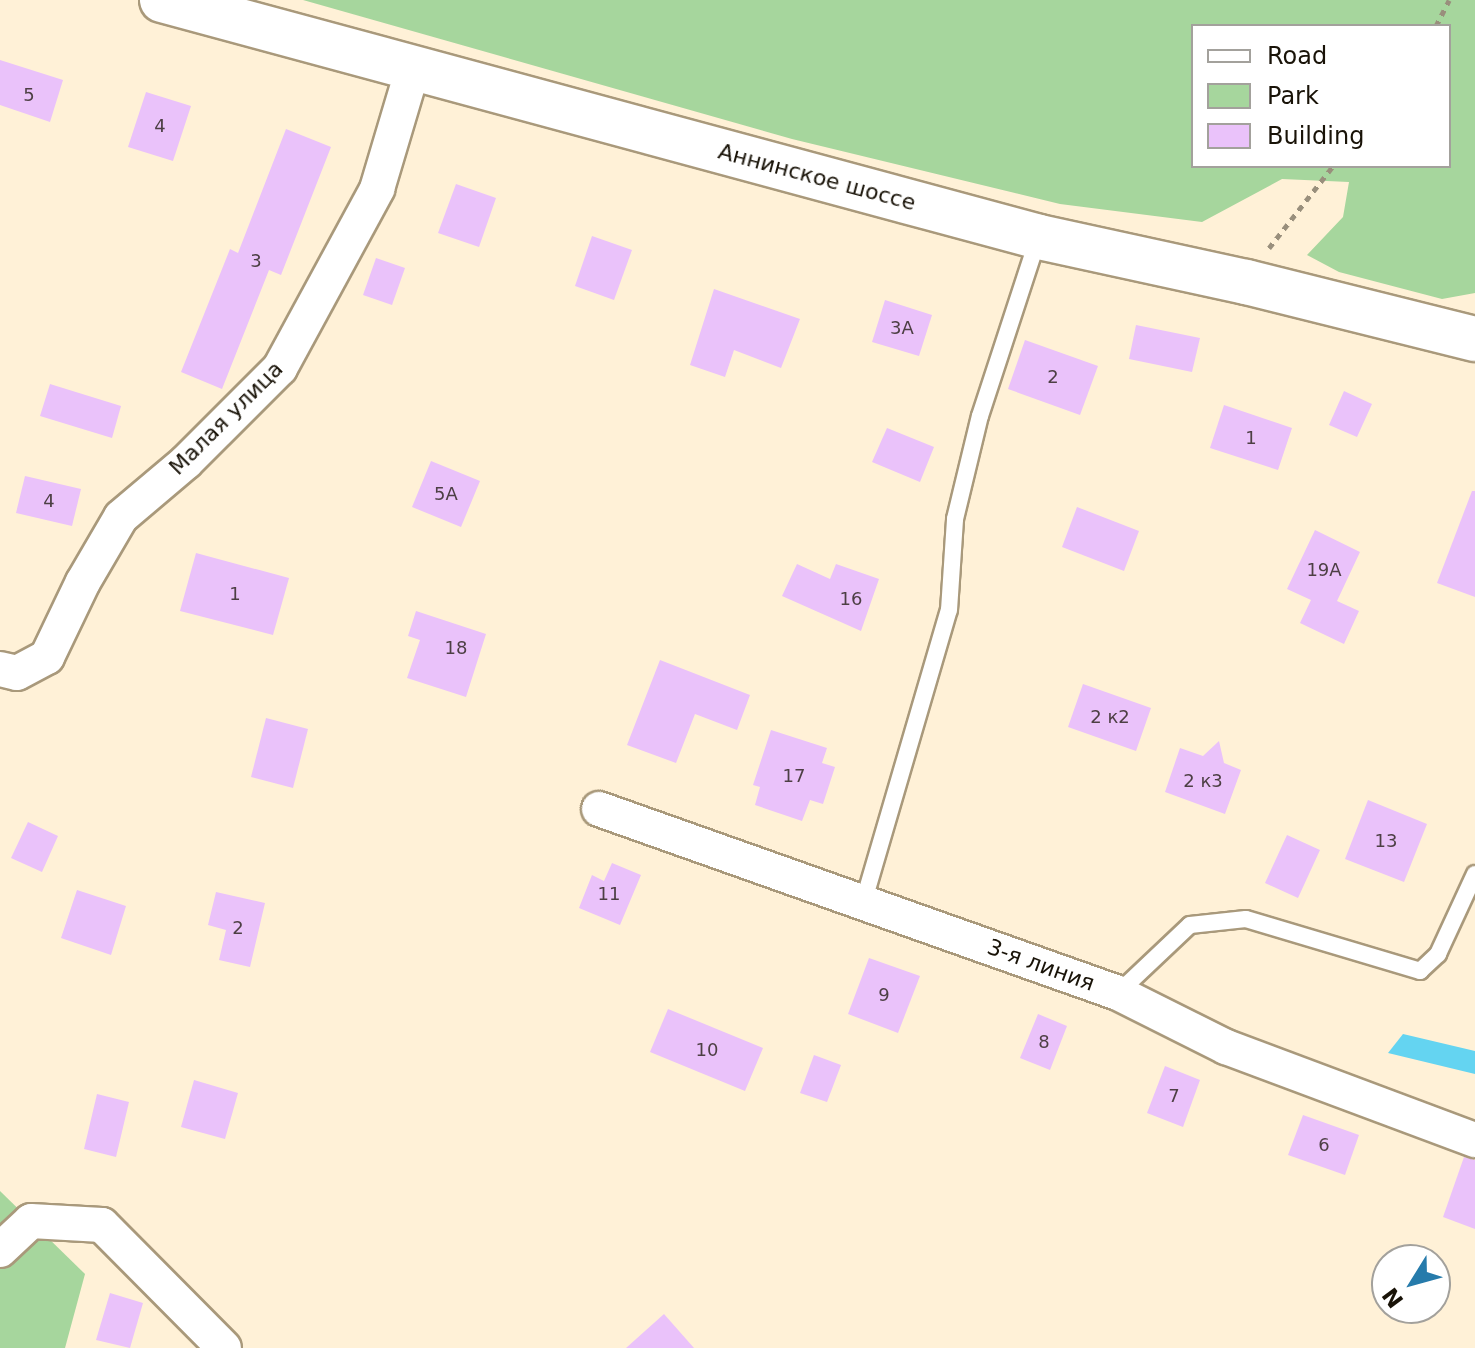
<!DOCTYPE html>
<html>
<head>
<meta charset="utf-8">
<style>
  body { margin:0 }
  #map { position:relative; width:1475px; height:1348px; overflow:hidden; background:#fff1d7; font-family:"DejaVu Sans",sans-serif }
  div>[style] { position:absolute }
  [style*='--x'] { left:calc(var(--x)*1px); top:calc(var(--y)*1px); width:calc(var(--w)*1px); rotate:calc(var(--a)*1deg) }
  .green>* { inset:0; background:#a6d69d }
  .water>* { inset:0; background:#64d4f1 }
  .building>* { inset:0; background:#eac2fa }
  .path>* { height:5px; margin-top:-2.5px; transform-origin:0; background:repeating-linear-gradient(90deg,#998f7c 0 6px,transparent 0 12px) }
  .roads { filter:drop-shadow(2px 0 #a9997b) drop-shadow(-2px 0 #a9997b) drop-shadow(0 2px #a9997b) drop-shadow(0 -2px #a9997b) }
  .service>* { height:16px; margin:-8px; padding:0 8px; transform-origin:8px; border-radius:8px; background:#fff }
  .minor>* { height:34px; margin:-17px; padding:0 17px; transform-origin:17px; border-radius:17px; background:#fff }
  .secondary>* { height:44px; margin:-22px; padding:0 22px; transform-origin:22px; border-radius:22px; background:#fff }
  span { translate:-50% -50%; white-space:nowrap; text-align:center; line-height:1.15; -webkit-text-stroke:7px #fff; paint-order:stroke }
  .number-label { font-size:18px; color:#4d3f44 }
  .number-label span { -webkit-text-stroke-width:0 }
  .street-label { font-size:22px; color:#191308 }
  .legend { position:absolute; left:1191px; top:24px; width:260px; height:144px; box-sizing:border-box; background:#fff; border:2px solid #a3a19c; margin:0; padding:10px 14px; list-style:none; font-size:24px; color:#191308 }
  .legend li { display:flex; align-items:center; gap:16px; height:40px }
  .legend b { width:40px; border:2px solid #a3a19c }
  .north { position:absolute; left:1371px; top:1244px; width:80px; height:80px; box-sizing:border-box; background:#fff; border:2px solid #a3a19c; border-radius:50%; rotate:233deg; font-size:22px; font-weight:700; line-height:32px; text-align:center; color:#191308 }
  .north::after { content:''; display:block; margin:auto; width:28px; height:36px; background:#267bab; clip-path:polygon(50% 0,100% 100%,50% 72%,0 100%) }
</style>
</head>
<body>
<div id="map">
  <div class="green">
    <div style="clip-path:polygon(evenodd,303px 0,1475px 0,1475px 293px,1442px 299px,1339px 272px,1307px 255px,1343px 217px,1349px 182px,1282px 179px,1202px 222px,1060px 204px,792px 139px,303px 0,1193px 26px,1449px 26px,1449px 166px,1193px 166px,1193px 26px)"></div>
    <div style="clip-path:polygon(0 1191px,85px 1274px,65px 1348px,0 1348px)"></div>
  </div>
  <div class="water">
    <div style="clip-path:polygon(1403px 1034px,1475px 1051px,1475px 1074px,1388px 1053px)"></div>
  </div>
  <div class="building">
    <div style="clip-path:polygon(0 60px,63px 80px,50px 122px,0 105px)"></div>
    <div style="clip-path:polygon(146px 92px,191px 106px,173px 161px,128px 147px)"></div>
    <div style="clip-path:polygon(286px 129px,331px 147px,281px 275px,269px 270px,222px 389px,181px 372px,230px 249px,238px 253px)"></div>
    <div style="clip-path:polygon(456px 184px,496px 198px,479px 247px,438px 233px)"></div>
    <div style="clip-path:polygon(592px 236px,632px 250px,614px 300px,575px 286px)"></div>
    <div style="clip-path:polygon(376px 258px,405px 268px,392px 305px,363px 295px)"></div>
    <div style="clip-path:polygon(714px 289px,800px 319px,781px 368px,734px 350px,725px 377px,690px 365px)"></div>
    <div style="clip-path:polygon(885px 300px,932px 315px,919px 356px,872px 342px)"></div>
    <div style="clip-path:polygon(1136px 325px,1200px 338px,1192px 372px,1129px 359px)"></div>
    <div style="clip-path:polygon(1025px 340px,1098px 366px,1080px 415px,1008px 389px)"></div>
    <div style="clip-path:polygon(50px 384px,121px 406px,112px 438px,40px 416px)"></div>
    <div style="clip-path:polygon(1344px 391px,1372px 404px,1357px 437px,1329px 425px)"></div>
    <div style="clip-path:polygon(1224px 405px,1292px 428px,1278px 470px,1210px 448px)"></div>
    <div style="clip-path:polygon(887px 428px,934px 447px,920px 482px,872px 462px)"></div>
    <div style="clip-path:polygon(431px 461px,480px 481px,461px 527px,412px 507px)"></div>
    <div style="clip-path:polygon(25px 476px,81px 489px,72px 526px,16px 513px)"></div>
    <div style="clip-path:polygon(1472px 491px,1475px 491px,1475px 597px,1437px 583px)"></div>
    <div style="clip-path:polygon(1077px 507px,1139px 531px,1124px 571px,1062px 547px)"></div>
    <div style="clip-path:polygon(1315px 530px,1360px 552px,1337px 601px,1359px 611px,1344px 644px,1300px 623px,1311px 600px,1287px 589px)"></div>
    <div style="clip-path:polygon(196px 553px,289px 578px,273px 635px,180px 611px)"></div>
    <div style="clip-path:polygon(797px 564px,830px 579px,836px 564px,879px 579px,861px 631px,782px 596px)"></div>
    <div style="clip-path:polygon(416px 611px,486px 634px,466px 697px,407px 678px,420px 640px,408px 636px)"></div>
    <div style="clip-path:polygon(660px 660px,750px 695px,737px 730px,695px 714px,676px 763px,627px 745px)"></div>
    <div style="clip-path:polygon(1083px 684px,1151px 708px,1136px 751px,1068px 727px)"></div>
    <div style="clip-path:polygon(266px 718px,308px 729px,293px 788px,251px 777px)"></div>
    <div style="clip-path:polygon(771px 730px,827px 748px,822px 763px,835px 767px,823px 804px,810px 800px,802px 821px,755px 805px,760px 787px,753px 785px)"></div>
    <div style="clip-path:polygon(1219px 741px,1224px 763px,1241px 770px,1225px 814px,1165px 792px,1180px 748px,1203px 756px)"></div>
    <div style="clip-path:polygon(1368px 800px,1427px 824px,1404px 882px,1345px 859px)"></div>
    <div style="clip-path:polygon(28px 822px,58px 836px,42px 872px,11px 858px)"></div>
    <div style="clip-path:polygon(1287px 835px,1320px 850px,1298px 898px,1265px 883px)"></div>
    <div style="clip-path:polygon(612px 863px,641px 875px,620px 925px,579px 908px,592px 875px,604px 881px)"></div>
    <div style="clip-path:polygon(77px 890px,126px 906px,111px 955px,61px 938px)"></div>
    <div style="clip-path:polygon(216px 892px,265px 903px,250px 967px,219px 960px,226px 930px,208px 925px)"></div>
    <div style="clip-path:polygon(869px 958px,920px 976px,898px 1033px,848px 1014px)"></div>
    <div style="clip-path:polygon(668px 1009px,763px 1048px,745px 1091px,650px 1052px)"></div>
    <div style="clip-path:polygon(1038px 1014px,1067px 1026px,1050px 1070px,1020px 1058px)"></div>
    <div style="clip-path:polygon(814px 1055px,841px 1065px,827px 1102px,800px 1093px)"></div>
    <div style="clip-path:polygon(1165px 1066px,1200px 1080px,1183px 1127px,1147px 1113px)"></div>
    <div style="clip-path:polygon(194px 1080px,238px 1093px,225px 1139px,181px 1127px)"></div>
    <div style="clip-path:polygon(97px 1094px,129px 1102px,116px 1157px,84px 1149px)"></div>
    <div style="clip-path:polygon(1303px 1115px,1359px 1135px,1345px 1175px,1288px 1155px)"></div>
    <div style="clip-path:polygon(1464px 1157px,1475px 1160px,1475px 1229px,1443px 1217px)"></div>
    <div style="clip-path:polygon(110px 1293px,143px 1303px,130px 1348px,96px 1340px)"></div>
    <div style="clip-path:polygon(664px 1314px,694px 1348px,626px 1348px)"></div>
  </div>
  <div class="path">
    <div style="--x:1436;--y:26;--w:29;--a:-63"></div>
    <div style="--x:1269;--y:248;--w:104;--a:-52"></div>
  </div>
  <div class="roads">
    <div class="service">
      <div style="--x:864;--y:900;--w:302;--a:-73.7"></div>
      <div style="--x:949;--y:610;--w:91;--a:-86.2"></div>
      <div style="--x:955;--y:519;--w:106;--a:-76.4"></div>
      <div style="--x:980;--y:416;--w:186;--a:-71.9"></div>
      <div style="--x:1118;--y:993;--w:99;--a:-43.4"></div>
      <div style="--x:1190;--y:925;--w:56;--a:-6.1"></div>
      <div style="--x:1246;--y:919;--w:182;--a:16.6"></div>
      <div style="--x:1420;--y:971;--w:25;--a:-43"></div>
      <div style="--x:1438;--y:954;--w:88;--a:-65.2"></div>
    </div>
    <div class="minor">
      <div style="--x:0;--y:669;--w:17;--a:13"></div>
      <div style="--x:17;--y:673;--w:34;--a:-28"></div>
      <div style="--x:47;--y:657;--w:83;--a:-64.4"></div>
      <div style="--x:83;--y:582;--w:75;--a:-59.7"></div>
      <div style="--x:121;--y:517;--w:85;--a:-40.2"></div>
      <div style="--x:186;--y:462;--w:133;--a:-45"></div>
      <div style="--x:280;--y:368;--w:204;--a:-61.5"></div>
      <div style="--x:377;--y:189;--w:126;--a:-73.4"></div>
      <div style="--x:599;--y:809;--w:551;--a:19.52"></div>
      <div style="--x:1118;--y:993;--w:121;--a:26.6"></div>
      <div style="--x:1226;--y:1047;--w:266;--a:20.5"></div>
      <div style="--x:0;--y:1250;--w:42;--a:-43.1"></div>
      <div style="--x:31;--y:1221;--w:71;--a:3.2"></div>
      <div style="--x:102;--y:1225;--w:173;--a:45.2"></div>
    </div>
    <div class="secondary">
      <div style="--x:162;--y:0;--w:908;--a:15.12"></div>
      <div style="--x:1039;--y:237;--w:212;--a:12.3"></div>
      <div style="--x:1246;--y:282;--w:236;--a:14"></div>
    </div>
  </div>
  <div class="number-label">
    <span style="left:29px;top:95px">5</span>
    <span style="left:160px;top:126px">4</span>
    <span style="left:256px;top:261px">3</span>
    <span style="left:902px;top:328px">3А</span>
    <span style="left:1053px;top:377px">2</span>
    <span style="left:1251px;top:438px">1</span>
    <span style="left:446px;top:494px">5А</span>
    <span style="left:49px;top:501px">4</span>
    <span style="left:1324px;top:570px">19А</span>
    <span style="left:235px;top:594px">1</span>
    <span style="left:851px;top:599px">16</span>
    <span style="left:456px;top:648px">18</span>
    <span style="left:1110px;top:717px">2 к2</span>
    <span style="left:794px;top:776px">17</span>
    <span style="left:1203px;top:781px">2 к3</span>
    <span style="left:1386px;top:841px">13</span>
    <span style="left:609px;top:894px">11</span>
    <span style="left:238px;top:928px">2</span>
    <span style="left:884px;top:995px">9</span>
    <span style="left:1044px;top:1042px">8</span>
    <span style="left:707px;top:1050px">10</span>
    <span style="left:1174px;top:1096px">7</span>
    <span style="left:1324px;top:1145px">6</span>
  </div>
  <div class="street-label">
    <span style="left:817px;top:177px;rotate:15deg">Аннинское шоссе</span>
    <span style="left:226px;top:418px;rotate:-45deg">Малая улица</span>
    <span style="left:1041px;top:965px;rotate:20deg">3-я линия</span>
  </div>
  <ul class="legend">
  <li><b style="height:10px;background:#fff"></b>Road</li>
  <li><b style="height:22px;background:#a6d69d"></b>Park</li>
  <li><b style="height:22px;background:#eac2fa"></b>Building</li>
  </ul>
  <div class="north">N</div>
</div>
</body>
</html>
